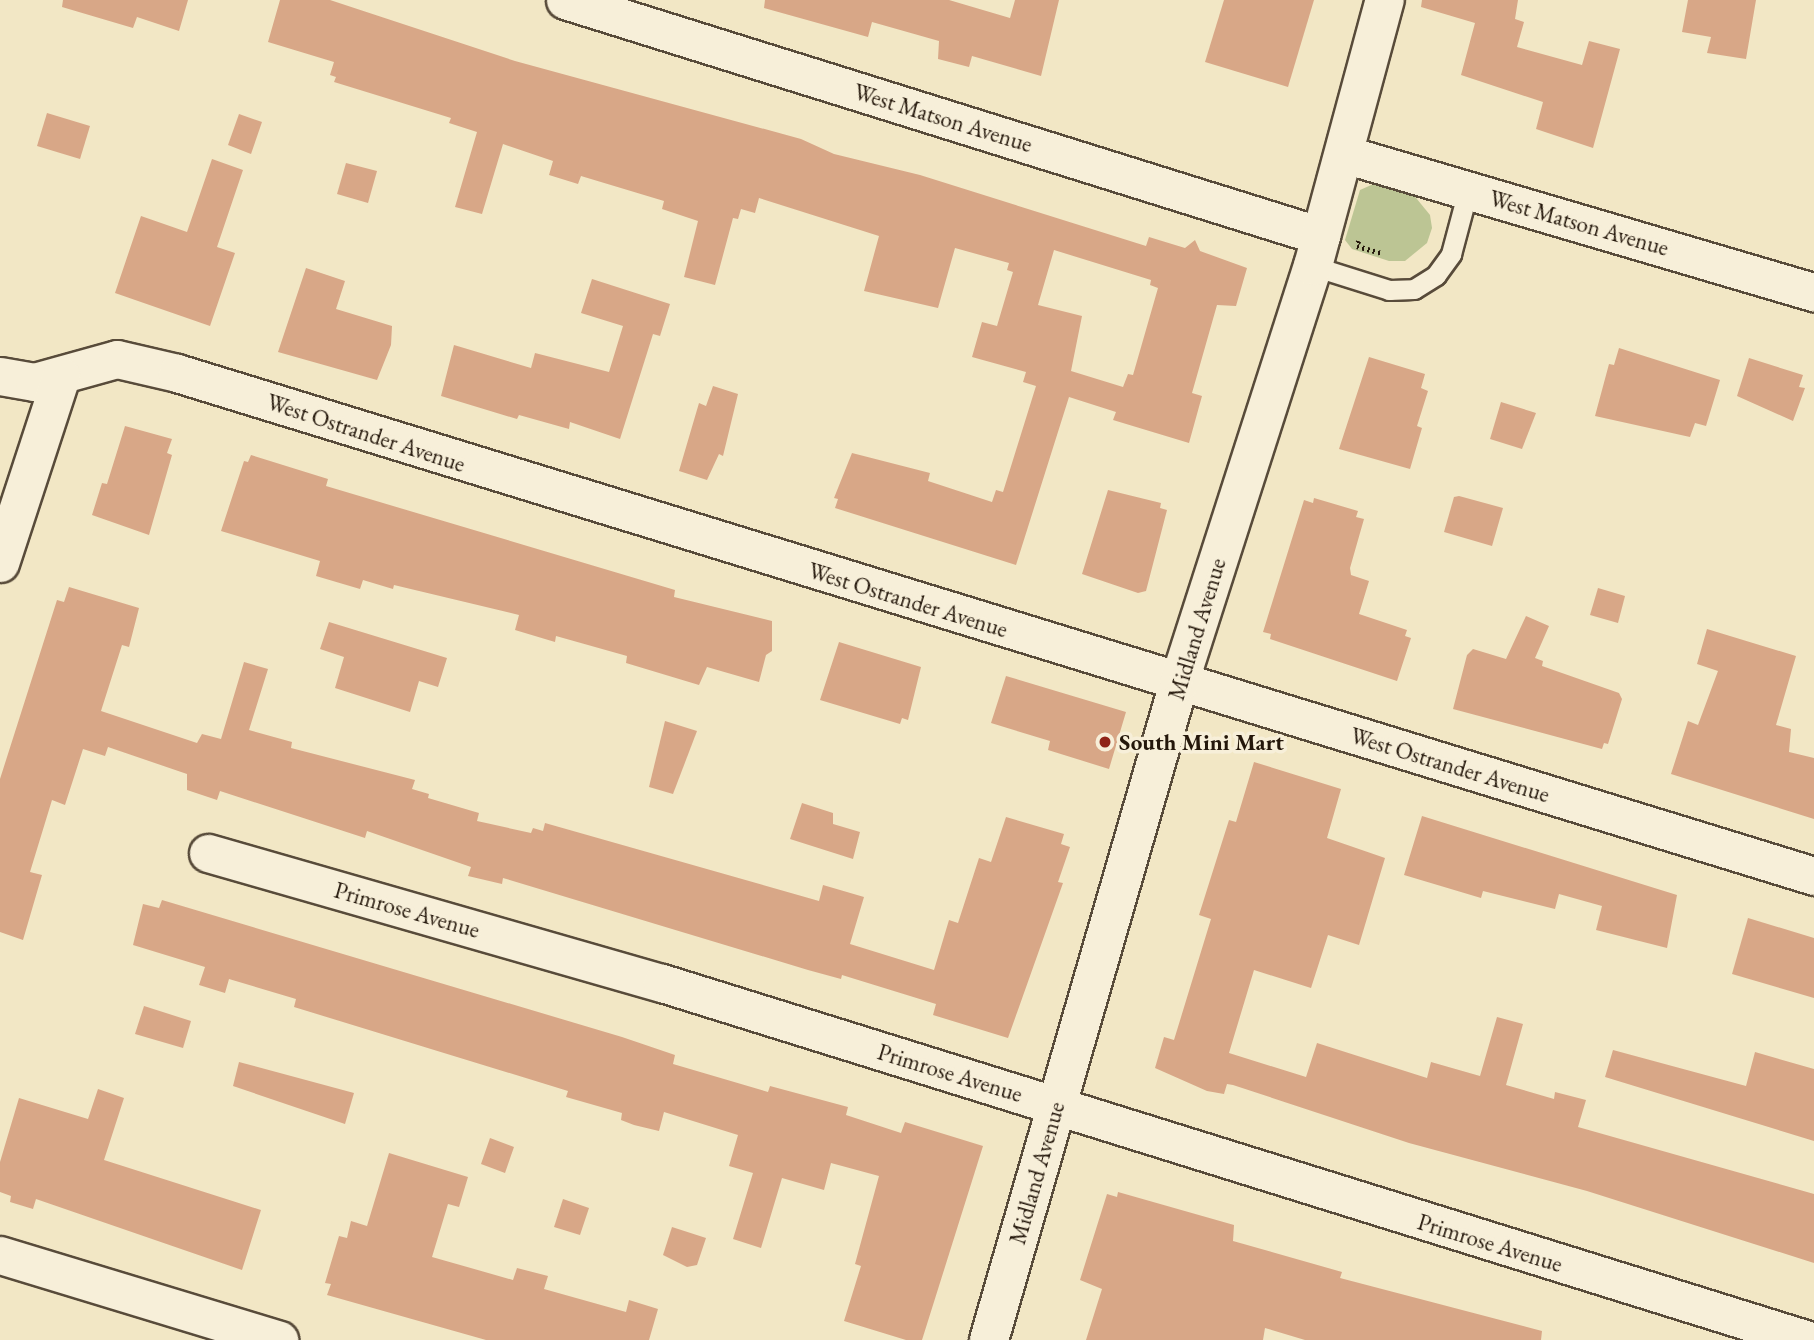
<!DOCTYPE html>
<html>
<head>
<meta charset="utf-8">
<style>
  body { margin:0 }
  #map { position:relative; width:1814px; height:1340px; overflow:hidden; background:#f2e7c5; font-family:"EB Garamond",serif }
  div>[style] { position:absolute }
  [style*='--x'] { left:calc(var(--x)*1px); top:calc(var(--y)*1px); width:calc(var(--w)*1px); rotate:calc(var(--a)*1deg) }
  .green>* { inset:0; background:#bcc594 }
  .building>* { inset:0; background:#d8a787 }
  .path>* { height:4.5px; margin-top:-2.25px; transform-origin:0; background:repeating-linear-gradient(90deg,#24170b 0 2px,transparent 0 5.5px) }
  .roads { filter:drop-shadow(2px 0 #584b3a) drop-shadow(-2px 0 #584b3a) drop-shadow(0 2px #584b3a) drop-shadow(0 -2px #584b3a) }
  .service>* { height:19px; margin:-9.5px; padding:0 9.5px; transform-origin:9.5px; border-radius:9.5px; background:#f7efd9 }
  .minor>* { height:37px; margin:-18.5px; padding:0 18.5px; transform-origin:18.5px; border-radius:18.5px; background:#f7efd9 }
  .tertiary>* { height:38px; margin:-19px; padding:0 19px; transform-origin:19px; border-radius:19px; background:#f7efd9 }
  .dots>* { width:19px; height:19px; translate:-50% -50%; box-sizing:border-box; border:4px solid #f7efd9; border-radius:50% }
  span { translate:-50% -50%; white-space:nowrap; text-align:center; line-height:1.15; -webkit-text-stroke:7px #f7efd9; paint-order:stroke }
  .street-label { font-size:23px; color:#24170b }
  .poi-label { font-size:23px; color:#24170b; font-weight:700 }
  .left { translate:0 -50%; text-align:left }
</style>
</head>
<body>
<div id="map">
  <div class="green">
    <div style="clip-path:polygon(1378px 182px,1412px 193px,1430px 215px,1432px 228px,1427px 243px,1405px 261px,1389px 261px,1352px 249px,1345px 240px,1360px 190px)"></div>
  </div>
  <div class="building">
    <div style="clip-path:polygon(63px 0,188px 0,179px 31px,137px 17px,133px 28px,62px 7px)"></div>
    <div style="clip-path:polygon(evenodd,280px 0,330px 0,515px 61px,801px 139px,834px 154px,920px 175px,1146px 246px,1149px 237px,1185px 248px,1195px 240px,1200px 251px,1247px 268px,1236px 306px,1217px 305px,1192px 393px,1202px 396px,1189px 443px,1113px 420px,1116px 412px,1069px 397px,1016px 565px,835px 508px,838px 499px,834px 498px,852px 453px,930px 473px,928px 481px,992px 502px,996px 490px,1003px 492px,1036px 386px,1023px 382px,1026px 372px,972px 357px,982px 322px,997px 326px,1013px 272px,1007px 270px,1009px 263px,955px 248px,938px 308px,864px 291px,879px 236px,759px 198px,755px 213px,741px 209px,738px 219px,733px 218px,715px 285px,684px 277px,698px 221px,662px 209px,664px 201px,581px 176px,578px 184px,549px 175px,553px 161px,503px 144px,482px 214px,455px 207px,477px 132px,449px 123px,451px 118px,334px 82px,336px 77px,330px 75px,334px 62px,268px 42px,280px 0,1054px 250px,1151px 280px,1150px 285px,1158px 288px,1133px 375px,1128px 374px,1123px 387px,1071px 371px,1082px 316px,1038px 305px,1054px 250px)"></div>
    <div style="clip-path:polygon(765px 0,949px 0,1010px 18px,1015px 0,1059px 0,1041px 76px,972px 56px,969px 67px,938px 59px,939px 41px,872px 22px,868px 37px,764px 8px)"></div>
    <div style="clip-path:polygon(1224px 0,1314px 0,1288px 87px,1205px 62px)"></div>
    <div style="clip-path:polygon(1422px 0,1518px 0,1515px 19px,1524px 22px,1517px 47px,1582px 65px,1589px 41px,1620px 49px,1593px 148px,1536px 129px,1543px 102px,1461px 75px,1475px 23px,1421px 7px)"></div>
    <div style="clip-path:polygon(1688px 0,1756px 0,1746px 59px,1707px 53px,1711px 37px,1682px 32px)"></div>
    <div style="clip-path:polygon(47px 113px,90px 126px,80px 159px,37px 146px)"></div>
    <div style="clip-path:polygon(239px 114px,262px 122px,251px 154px,228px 145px)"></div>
    <div style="clip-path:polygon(212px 159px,243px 170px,217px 247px,235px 253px,210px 326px,115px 293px,141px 216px,187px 232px)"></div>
    <div style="clip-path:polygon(346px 163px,377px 171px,368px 203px,337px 194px)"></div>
    <div style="clip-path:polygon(306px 268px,345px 281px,336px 309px,392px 326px,391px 345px,377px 380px,278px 352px)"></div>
    <div style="clip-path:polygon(592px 279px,670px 304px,660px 336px,653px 334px,620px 439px,570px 422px,569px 429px,519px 415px,517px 419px,441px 396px,454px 345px,531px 368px,535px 353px,609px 372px,623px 326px,581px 313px)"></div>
    <div style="clip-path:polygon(1619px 348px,1720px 380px,1706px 426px,1695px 423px,1690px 437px,1595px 416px,1609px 364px,1614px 365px)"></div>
    <div style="clip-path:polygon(1369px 357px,1425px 374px,1421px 388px,1428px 391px,1417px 426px,1422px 428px,1410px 469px,1339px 449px)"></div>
    <div style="clip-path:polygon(1749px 358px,1803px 375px,1799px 387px,1805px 388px,1793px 421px,1737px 396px)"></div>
    <div style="clip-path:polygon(713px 386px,738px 394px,723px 456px,719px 454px,707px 480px,679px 471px,699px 403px,706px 406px)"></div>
    <div style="clip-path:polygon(1501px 402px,1536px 413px,1522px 449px,1490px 439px)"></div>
    <div style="clip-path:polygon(125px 426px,172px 439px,167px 453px,172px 455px,149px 535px,92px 515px,102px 483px,107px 484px)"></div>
    <div style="clip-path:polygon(251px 455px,328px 479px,326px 486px,675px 590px,674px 597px,772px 621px,772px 651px,766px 655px,759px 682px,707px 667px,699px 685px,626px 663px,627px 656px,556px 636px,555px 642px,515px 630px,519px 615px,394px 585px,393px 589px,363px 580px,360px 589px,316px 576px,320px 561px,221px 531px,244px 461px,248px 462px)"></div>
    <div style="clip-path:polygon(1108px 490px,1161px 503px,1160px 508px,1167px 510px,1146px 591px,1138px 593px,1082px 574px)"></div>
    <div style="clip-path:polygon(1459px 496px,1503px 508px,1492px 546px,1444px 532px,1454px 497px)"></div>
    <div style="clip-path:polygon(1314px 498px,1358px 511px,1356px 517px,1364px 519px,1350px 568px,1351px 575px,1369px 581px,1359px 614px,1407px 630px,1405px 636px,1411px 638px,1397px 681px,1270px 639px,1271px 634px,1263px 632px,1304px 500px,1313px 503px)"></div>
    <div style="clip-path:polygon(69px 587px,139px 608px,129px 647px,122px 645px,101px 711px,197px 743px,202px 734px,221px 739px,244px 662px,268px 669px,249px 730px,292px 742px,291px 748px,415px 780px,412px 789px,429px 794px,428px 798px,479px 813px,477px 821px,531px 833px,533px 828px,543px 831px,545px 823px,819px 901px,823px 885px,864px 897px,850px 944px,934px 970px,949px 920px,958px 923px,979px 858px,991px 862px,1006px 817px,1064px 834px,1061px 844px,1070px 847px,1058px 882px,1063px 883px,1008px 1038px,933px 1015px,936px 1004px,842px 975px,841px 979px,808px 970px,503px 878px,502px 884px,468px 876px,471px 867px,367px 831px,365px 838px,220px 791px,217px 800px,187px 790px,187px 774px,108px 747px,105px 756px,83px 749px,65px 805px,52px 800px,30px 872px,42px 875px,23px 940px,0 932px,0 779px,57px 600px,64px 602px)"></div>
    <div style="clip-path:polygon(1598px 588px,1625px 596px,1618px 623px,1590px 615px)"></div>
    <div style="clip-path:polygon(1526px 616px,1549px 626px,1535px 658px,1543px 661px,1542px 666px,1619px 693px,1622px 699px,1608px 744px,1604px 743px,1602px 749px,1453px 709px,1467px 655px,1473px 649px,1506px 659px)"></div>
    <div style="clip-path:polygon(329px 622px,447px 658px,438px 687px,419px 681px,410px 712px,335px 688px,344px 657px,320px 649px)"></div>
    <div style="clip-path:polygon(1707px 629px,1796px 656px,1776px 725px,1791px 729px,1789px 752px,1814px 758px,1814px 819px,1671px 774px,1688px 721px,1698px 725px,1718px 671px,1697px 664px)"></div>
    <div style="clip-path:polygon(839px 642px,921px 667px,908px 720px,902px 718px,900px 724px,820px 700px)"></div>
    <div style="clip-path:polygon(1006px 676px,1126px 712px,1109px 769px,1048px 750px,1050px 741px,991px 723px)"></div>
    <div style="clip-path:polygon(665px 721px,697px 731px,673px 794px,649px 787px)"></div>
    <div style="clip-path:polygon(1254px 762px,1341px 789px,1327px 838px,1385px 858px,1359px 945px,1328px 935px,1311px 988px,1254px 970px,1229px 1053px,1306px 1077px,1317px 1043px,1427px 1078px,1431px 1062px,1480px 1076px,1497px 1017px,1523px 1024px,1506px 1085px,1554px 1099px,1555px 1092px,1586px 1100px,1578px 1127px,1814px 1194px,1814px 1263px,1587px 1191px,1409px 1143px,1233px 1085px,1227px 1084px,1224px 1094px,1207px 1091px,1155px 1068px,1164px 1037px,1174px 1040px,1211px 919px,1199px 915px,1229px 820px,1236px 822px)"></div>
    <div style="clip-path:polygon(802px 803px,833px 813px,833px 824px,860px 832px,853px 859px,790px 839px)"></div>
    <div style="clip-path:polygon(1422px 816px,1677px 895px,1667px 948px,1596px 930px,1602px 906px,1559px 894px,1555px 909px,1483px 891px,1481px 898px,1404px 875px)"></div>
    <div style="clip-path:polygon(162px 900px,622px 1037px,675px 1055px,673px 1064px,768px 1092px,770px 1086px,848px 1107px,846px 1115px,901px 1133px,905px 1122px,983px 1146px,922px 1340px,906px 1340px,844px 1321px,861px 1266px,855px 1264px,879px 1176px,831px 1163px,824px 1190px,782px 1178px,761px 1248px,733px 1239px,753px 1173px,729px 1166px,738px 1135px,664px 1112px,659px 1131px,634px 1125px,621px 1120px,622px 1113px,566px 1097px,568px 1091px,294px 1007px,296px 999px,229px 979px,225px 993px,199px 985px,205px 967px,133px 945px,143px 904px,159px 908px)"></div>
    <div style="clip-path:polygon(1748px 918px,1814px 938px,1814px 998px,1732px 974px)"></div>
    <div style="clip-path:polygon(144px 1006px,191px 1021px,183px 1048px,135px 1034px)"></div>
    <div style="clip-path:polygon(1613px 1050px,1746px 1086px,1755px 1052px,1814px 1069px,1814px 1141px,1605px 1077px)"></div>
    <div style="clip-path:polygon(239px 1062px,354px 1093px,345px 1124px,233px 1086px)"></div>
    <div style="clip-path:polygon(98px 1089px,124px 1098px,104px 1160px,261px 1210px,242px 1270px,36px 1199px,33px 1209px,10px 1202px,11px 1196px,0 1192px,0 1162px,19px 1098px,88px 1119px)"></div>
    <div style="clip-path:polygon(490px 1138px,514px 1147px,505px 1173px,481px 1164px)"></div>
    <div style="clip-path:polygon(389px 1153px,468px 1177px,459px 1207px,448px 1204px,432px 1257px,513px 1280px,517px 1268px,548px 1276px,544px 1289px,626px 1312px,629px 1300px,658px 1309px,649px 1340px,486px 1340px,327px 1295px,331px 1284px,325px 1283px,339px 1236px,347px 1238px,351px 1221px,367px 1226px)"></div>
    <div style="clip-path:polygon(1118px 1192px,1234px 1225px,1233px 1241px,1342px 1272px,1340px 1278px,1542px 1331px,1541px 1340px,1305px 1340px,1265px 1328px,1263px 1340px,1086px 1340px,1102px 1289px,1080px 1280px,1107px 1194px,1117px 1197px)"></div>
    <div style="clip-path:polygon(563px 1199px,589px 1208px,580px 1235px,554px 1227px)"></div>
    <div style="clip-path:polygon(672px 1227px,706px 1238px,697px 1265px,687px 1267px,663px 1255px)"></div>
  </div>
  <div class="path">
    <div style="--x:1359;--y:241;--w:5;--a:112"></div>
    <div style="--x:1357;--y:246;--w:26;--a:16"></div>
  </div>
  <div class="roads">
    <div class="service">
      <div style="--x:1313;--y:266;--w:80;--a:17.5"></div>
      <div style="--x:1389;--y:290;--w:25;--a:-2"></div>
      <div style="--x:1414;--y:289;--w:26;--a:-32"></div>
      <div style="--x:1436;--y:275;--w:26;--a:-54"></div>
      <div style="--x:1451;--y:254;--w:66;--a:-75.1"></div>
    </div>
    <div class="minor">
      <div style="--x:565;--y:0;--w:792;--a:17.34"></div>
      <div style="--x:1344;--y:154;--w:490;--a:16.4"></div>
      <div style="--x:0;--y:376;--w:35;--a:10"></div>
      <div style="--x:34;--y:382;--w:86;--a:-15.5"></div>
      <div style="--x:117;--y:359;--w:62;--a:13.1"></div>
      <div style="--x:177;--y:373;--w:1713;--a:17.08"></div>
      <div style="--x:0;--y:563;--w:197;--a:-71.9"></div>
      <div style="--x:208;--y:853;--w:472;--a:16"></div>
      <div style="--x:662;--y:983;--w:1200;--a:17.3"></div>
      <div style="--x:0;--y:1255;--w:292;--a:16.9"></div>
    </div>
    <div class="tertiary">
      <div style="--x:989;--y:1340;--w:684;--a:-73.87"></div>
      <div style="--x:1179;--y:683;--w:438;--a:-72.2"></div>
      <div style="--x:1313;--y:266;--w:276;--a:-74.9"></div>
    </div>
  </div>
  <div class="dots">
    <div style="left:1105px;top:742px;background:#8f2418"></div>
  </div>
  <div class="street-label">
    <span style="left:943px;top:118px;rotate:17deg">West Matson Avenue</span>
    <span style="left:1579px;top:223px;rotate:16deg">West Matson Avenue</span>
    <span style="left:366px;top:433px;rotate:18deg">West Ostrander Avenue</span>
    <span style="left:908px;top:600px;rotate:17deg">West Ostrander Avenue</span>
    <span style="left:1197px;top:629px;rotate:-73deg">Midland Avenue</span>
    <span style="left:1450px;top:765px;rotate:17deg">West Ostrander Avenue</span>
    <span style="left:407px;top:910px;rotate:16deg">Primrose Avenue</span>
    <span style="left:950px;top:1073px;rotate:17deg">Primrose Avenue</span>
    <span style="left:1037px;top:1173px;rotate:-74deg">Midland Avenue</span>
    <span style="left:1490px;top:1243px;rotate:17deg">Primrose Avenue</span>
  </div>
  <div class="poi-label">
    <span class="left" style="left:1119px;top:742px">South Mini Mart</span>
  </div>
</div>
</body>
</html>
